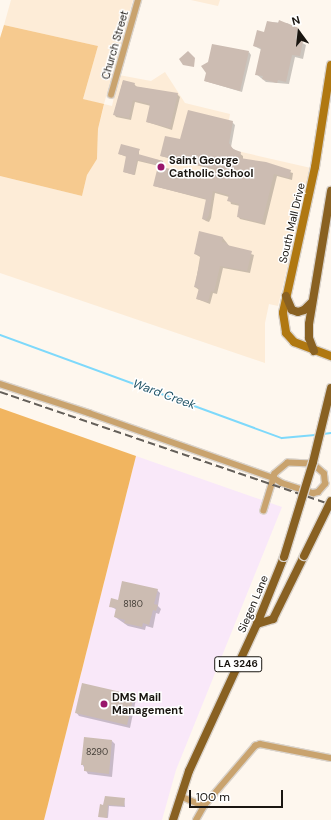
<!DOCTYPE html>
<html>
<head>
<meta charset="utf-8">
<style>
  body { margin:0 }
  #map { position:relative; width:331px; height:820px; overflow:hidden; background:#fef7ee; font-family:"DM Sans",sans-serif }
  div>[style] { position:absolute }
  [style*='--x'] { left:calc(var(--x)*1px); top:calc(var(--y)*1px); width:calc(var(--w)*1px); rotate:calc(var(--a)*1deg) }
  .commercial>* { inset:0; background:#f9e8f9 }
  .built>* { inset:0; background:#fdecd7 }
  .green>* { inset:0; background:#f6ca8f }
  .forest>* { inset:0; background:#f1b560 }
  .shadow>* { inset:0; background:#0003 }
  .stream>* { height:2px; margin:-1px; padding:0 1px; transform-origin:1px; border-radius:1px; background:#7ed9fb }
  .building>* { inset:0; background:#ccbcb2 }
  .roads { filter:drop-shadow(1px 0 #dad3cb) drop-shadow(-1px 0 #dad3cb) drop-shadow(0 1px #dad3cb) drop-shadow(0 -1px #dad3cb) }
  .street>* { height:5.5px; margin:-2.75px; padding:0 2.75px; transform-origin:2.75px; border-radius:2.75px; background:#c9a36e }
  .secondary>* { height:8px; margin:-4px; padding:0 4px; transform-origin:4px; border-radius:4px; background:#b07811 }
  .primary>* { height:8px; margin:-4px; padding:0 4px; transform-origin:4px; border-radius:4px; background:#896122 }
  .rail>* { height:2px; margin-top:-1px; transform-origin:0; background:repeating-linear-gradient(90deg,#645f59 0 8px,transparent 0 12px) }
  .bridges { filter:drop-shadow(1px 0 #dad3cb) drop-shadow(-1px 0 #dad3cb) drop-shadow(0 1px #dad3cb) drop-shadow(0 -1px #dad3cb) }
  .primary-bridge>* { height:8px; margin:-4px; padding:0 4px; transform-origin:4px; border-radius:4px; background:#896122 }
  .dots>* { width:11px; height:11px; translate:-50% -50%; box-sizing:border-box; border:2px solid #fff; border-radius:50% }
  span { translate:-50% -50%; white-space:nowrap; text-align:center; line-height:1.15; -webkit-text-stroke:3px #fff; paint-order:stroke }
  .number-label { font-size:9px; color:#464039 }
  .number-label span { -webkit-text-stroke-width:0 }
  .shield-label span { padding:1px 3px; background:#fff; border:1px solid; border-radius:3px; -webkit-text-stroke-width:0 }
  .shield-label { font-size:10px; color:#1a1611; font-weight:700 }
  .street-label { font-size:11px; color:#1a1611 }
  .poi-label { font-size:11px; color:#1a1611; font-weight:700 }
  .left { translate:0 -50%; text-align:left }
  .water-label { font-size:12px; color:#215467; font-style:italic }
  .north { position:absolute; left:279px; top:12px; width:40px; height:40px; -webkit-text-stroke:3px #fff; paint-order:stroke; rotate:345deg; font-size:11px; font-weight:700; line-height:16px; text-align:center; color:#1a1611 }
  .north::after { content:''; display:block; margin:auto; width:14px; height:18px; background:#1a1611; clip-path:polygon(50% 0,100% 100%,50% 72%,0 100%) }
  .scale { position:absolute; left:189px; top:790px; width:94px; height:18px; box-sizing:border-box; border:2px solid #1a1611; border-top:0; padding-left:5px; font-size:12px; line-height:14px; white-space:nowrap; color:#1a1611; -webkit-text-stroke:3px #fff; paint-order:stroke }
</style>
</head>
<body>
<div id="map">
  <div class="commercial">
    <div style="clip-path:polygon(136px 456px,282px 507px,176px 770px,162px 820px,44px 820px)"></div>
  </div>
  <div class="built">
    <div style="clip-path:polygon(11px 0,133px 0,104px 104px,112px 106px,119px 75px,151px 81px,165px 72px,185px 103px,230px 114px,224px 148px,311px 168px,278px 306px,269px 304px,265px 323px,265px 363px,0 273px,0 176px,82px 196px,87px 175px,97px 159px,98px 129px,104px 105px,83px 99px,98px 46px,4px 25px)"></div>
    <div style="clip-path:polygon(191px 0,220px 0,218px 6px)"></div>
  </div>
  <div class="green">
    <div style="clip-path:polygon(4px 25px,98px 46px,83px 99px,104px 104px,98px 129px,97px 159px,87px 175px,82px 196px,0 176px,0 38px)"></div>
  </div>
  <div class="forest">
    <div style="clip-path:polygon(0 408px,136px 456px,44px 820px,0 820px)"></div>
  </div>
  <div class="shadow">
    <div style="clip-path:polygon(268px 22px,287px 23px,298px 28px,301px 32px,299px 41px,306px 45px,303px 59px,295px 57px,289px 84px,266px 82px,256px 74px,262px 50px,254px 46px,265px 33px)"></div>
    <div style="clip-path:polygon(249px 52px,251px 55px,242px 92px,205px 81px)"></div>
    <div style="clip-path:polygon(123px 81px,134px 84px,137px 87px,177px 94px,180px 97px,172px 130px,147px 122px,151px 106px,135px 102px,131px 120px,116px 117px,114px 114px)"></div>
    <div style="clip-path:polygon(232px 122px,235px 125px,231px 147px,243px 156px,243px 159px,293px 173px,292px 180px,277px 176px,265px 225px,240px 219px,238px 216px,240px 206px,231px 204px,229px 197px,215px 193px,211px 218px,209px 222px,206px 221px,203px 219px,207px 200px,154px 186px,159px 166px,138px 161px,135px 175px,124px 172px,127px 157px,119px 154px,139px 149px,139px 156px,163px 161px,163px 168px,213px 180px,215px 170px,161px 156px,181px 140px)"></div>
    <div style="clip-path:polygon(200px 232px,223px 238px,230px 247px,254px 255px,250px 273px,223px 268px,217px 294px,213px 293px,210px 304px,197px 299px,199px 290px,195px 287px,200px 257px,195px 254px)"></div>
    <div style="clip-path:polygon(157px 590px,160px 593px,158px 606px,161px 609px,159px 614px,156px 613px,153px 628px,146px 626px,145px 630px,128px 626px,115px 617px,117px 610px,110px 606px,118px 601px)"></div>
    <div style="clip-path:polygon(133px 696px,136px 699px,130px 728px,79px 716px,76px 712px)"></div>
    <div style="clip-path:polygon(112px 741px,115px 744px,112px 777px,88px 774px,82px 764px)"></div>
    <div style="clip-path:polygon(124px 799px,125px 807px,109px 806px,108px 818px,100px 816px,104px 806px)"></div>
  </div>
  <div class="stream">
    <div style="--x:0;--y:335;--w:300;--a:20.1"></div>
    <div style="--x:282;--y:438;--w:36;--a:-5"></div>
    <div style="--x:323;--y:434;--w:8;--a:-7"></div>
  </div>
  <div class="building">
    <div style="clip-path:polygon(279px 20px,298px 28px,295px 39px,303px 41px,300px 56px,292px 55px,286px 82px,278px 80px,277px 83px,262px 79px,263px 76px,255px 75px,261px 48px,253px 46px,257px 30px,264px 32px,267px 21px,278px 23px)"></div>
    <div style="clip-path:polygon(212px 44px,249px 51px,240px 91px,204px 81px,206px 73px,201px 66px,208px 62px)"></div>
    <div style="clip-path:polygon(188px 51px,195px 58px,194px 67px,183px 65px,179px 59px)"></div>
    <div style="clip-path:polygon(123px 80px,135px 83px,134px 86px,178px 93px,170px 128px,146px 122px,150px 104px,133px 100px,129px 118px,113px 115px)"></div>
    <div style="clip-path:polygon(188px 110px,233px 121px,229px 143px,233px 149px,241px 152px,240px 158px,266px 162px,291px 170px,289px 178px,274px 174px,262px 223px,237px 217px,239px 204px,227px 201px,229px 195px,213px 191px,209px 215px,206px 220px,202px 219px,206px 199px,153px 186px,158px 166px,212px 179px,215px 169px,160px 156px,165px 136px,180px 139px)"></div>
    <div style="clip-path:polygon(121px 144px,140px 149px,138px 154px,163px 161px,162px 166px,137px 160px,134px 175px,123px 172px,126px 156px,118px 154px)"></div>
    <div style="clip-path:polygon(199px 231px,223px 237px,222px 242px,227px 243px,227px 245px,252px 251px,247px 271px,220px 266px,214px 292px,211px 291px,208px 302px,196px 299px,199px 288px,194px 287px,200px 262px,200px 255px,194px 254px)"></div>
    <div style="clip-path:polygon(122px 581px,158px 589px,154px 604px,158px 605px,156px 611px,153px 610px,149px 625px,143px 623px,142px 627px,124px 623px,125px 620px,114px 617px,116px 608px,109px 607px,111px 598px,118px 600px)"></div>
    <div style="clip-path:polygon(82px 683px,134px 695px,127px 725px,75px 713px)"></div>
    <div style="clip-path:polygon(84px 737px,112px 740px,109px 774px,84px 771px,84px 765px,81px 765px)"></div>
    <div style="clip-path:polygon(105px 796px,125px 798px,124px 806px,108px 805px,107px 818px,98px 817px,100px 804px,103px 805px)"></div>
  </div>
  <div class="roads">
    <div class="street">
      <div style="--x:111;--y:95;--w:99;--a:-74.1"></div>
      <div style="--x:0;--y:384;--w:94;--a:18"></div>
      <div style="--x:89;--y:413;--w:196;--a:19.4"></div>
      <div style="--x:274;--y:478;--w:9;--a:32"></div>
      <div style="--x:282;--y:483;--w:33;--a:18"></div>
      <div style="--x:313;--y:493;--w:5;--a:-11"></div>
      <div style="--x:318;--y:492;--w:11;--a:-49"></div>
      <div style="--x:325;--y:484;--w:10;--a:-96"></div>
      <div style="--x:324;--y:474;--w:15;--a:-138"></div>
      <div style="--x:313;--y:464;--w:25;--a:-178"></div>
      <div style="--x:288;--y:463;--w:17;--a:140"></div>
      <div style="--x:275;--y:474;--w:4;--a:104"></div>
      <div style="--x:274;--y:478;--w:34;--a:107"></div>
      <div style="--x:180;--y:796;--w:26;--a:23"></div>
      <div style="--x:196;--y:820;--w:16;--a:-60"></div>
      <div style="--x:204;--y:806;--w:79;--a:-49.6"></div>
      <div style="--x:255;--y:746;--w:5;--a:-22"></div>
      <div style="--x:260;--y:744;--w:72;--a:11.2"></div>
    </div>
    <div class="secondary">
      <div style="--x:331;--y:65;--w:103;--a:98.9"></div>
      <div style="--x:315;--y:167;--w:149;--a:102.4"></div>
      <div style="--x:283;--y:313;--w:20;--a:81"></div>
      <div style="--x:286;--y:333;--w:12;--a:48"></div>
      <div style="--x:294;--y:342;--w:40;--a:21"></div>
    </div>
    <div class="primary">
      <div style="--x:286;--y:296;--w:15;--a:67"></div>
      <div style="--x:292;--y:310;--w:6;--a:18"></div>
      <div style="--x:298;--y:312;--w:6;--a:-18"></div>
      <div style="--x:304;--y:310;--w:11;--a:-45"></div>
      <div style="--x:314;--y:351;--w:14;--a:-111"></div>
      <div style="--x:309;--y:338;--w:14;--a:-90"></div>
      <div style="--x:309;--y:324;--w:135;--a:-80.6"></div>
      <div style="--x:257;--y:624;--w:17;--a:-17"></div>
      <div style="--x:273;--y:619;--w:70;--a:-63.8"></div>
      <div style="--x:173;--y:820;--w:52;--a:-71.9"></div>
      <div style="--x:189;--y:771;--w:162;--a:-65.2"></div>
      <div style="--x:257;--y:624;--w:72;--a:-68.1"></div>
    </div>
  </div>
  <div class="rail">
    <div style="--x:0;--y:392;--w:350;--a:18.8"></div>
  </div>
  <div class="bridges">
    <div class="primary-bridge">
      <div style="--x:304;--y:556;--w:61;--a:-63.9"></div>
      <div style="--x:284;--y:557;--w:99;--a:-73"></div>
      <div style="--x:313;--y:462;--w:76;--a:-76.3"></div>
    </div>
  </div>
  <div class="dots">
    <div style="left:161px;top:167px;background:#99176c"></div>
    <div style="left:104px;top:704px;background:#99176c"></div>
  </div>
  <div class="number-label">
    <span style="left:133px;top:604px">8180</span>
    <span style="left:97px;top:752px">8290</span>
  </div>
  <div class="shield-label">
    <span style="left:238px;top:664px">LA 3246</span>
  </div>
  <div class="street-label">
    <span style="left:115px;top:45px;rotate:-74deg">Church Street</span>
    <span style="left:292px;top:223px;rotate:-77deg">South Mall Drive</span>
    <span style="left:253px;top:604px;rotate:-67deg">Siegen Lane</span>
  </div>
  <div class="poi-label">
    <span class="left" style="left:169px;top:167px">Saint George<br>Catholic School</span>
    <span class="left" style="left:112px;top:704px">DMS Mail<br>Management</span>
  </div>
  <div class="water-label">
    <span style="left:164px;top:395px;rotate:20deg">Ward Creek</span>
  </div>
  <div class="north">N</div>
  <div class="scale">100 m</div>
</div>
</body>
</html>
